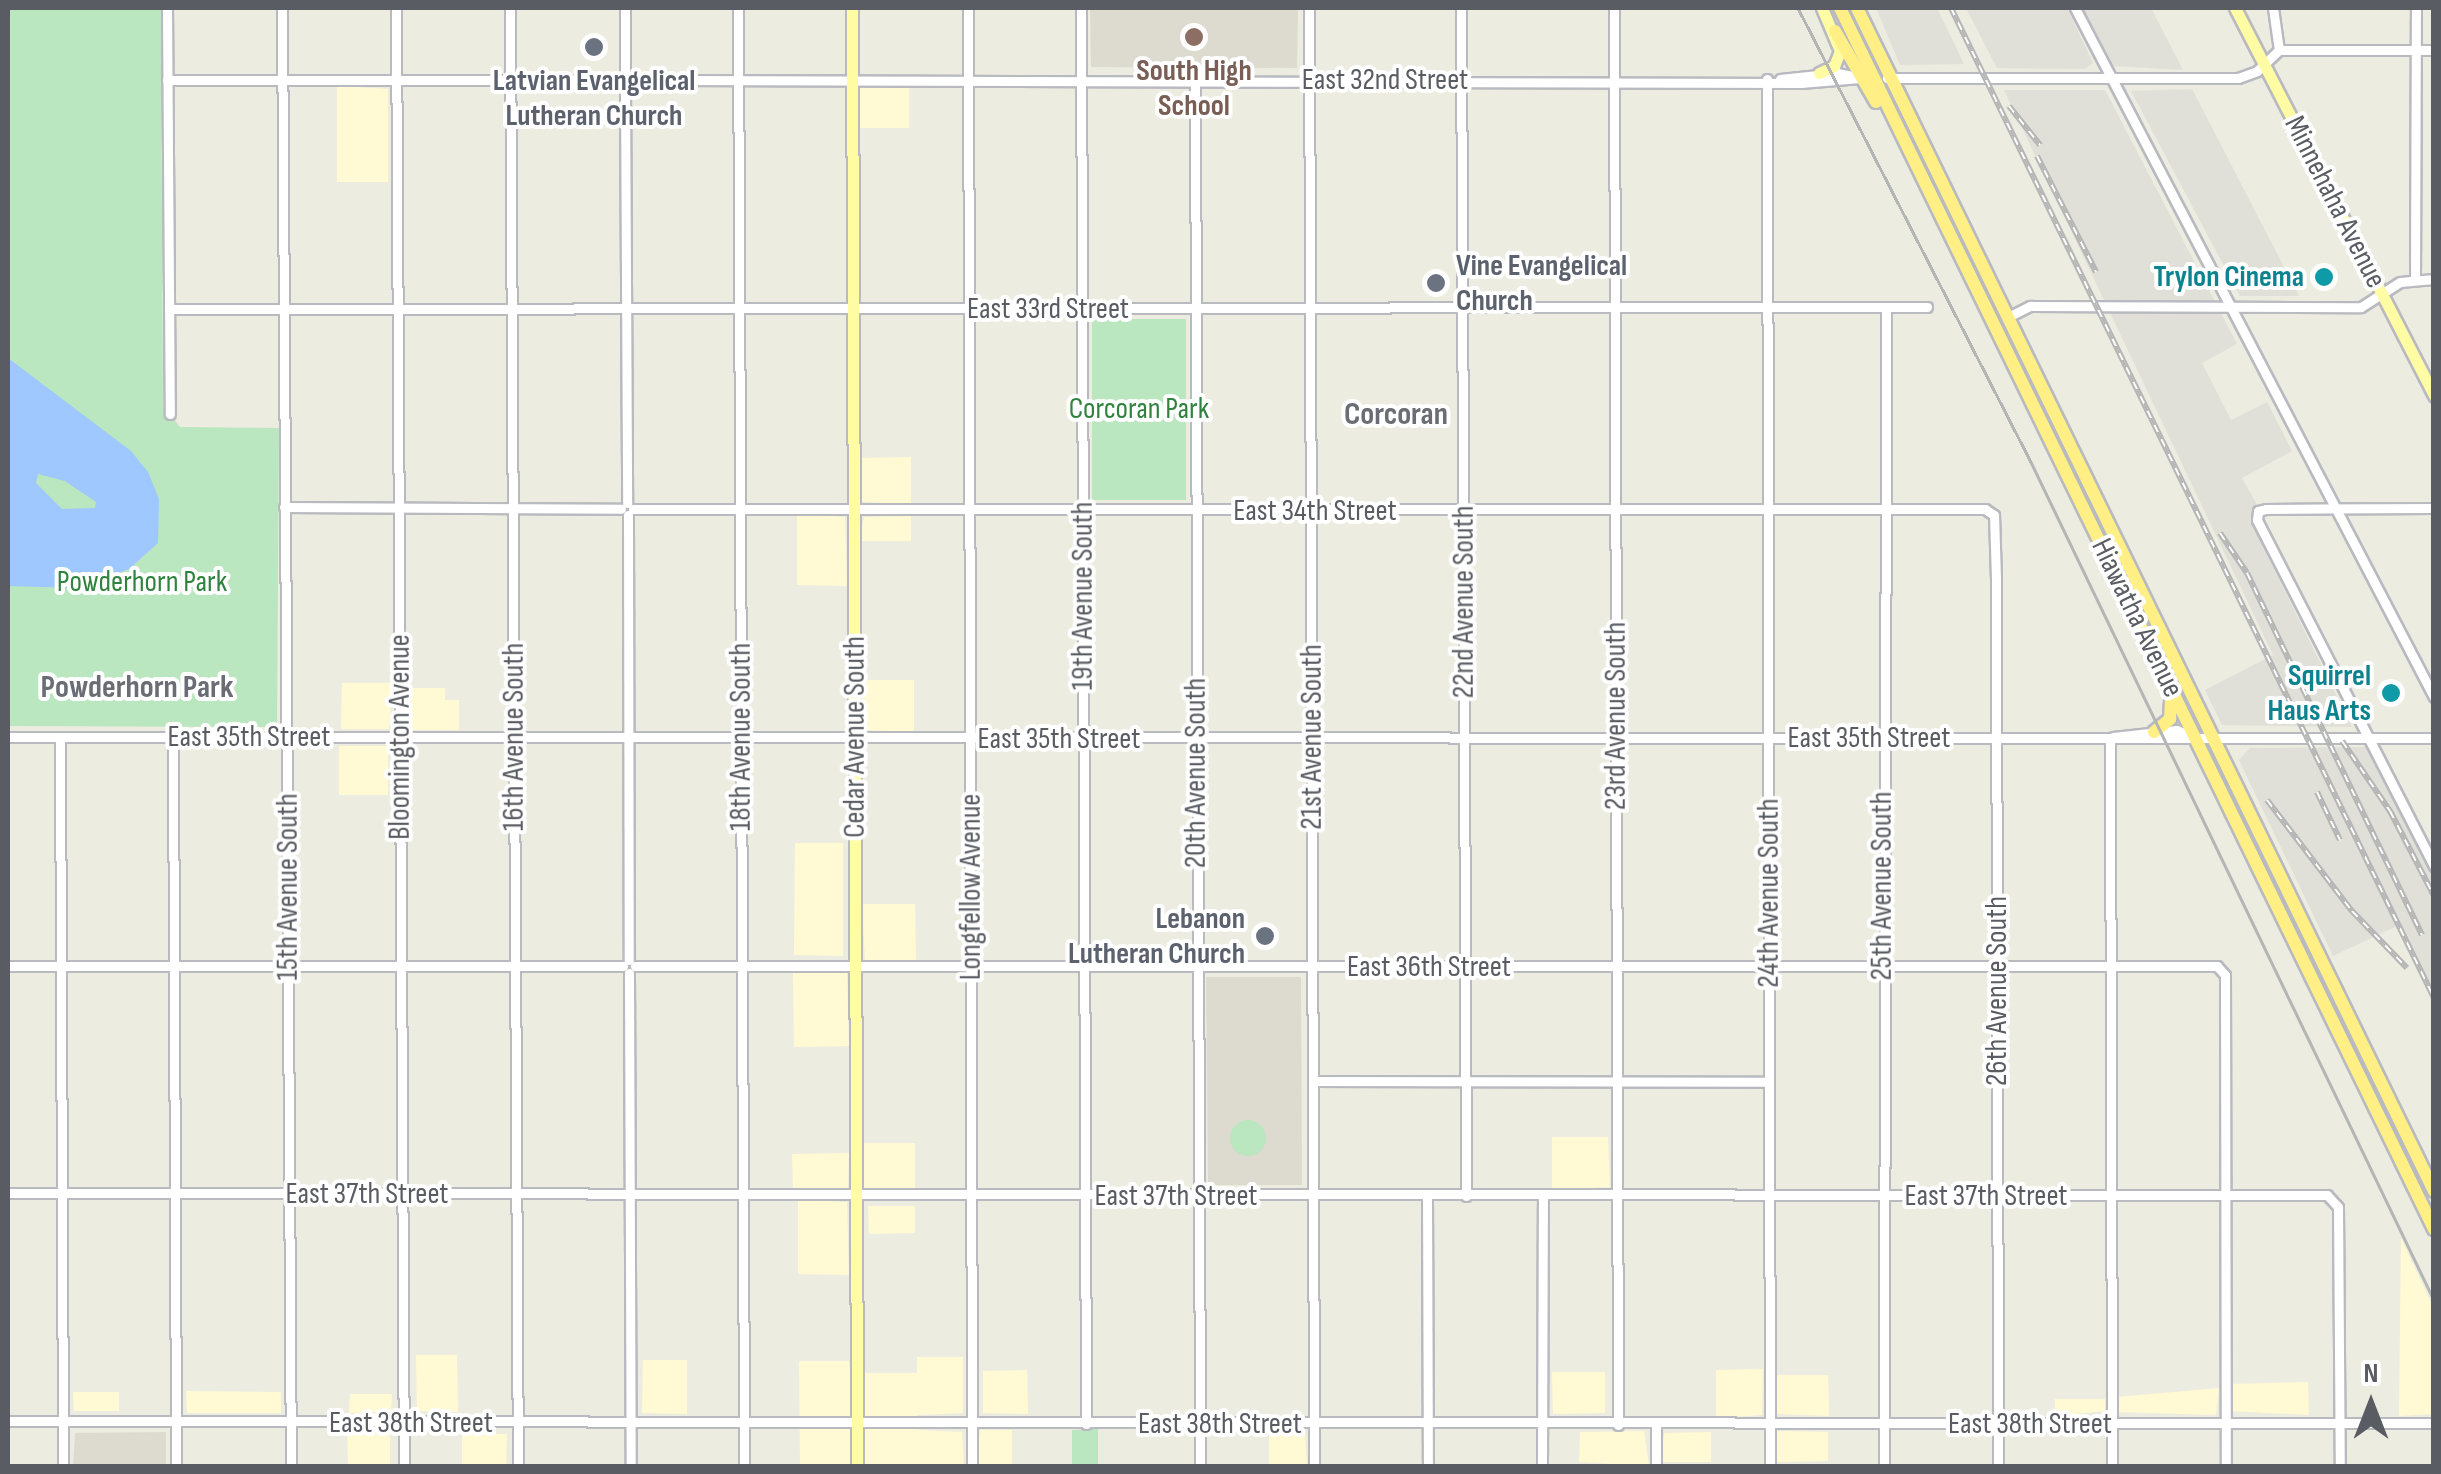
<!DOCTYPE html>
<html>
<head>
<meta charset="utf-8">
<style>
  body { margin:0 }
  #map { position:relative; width:2441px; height:1474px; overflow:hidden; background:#edece0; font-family:"Sofia Sans Condensed",sans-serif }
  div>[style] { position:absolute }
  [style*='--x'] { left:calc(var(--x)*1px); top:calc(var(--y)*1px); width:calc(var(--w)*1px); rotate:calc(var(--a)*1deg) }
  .commercial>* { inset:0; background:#fffad3 }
  .industrial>* { inset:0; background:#e0dfd8 }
  .education>* { inset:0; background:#dddbcf }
  .green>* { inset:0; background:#bae6c0 }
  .round { border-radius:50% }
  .water>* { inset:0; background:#9ec8ff }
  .roads { filter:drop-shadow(2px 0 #b8bac0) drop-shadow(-2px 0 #b8bac0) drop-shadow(0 2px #b8bac0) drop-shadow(0 -2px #b8bac0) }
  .minor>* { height:9px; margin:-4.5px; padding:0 4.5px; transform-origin:4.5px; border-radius:4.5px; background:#fff }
  .major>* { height:11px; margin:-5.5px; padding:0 5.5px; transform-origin:5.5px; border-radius:5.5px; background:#fffca3 }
  .highway>* { height:12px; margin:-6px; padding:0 6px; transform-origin:6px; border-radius:6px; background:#ffef85 }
  .tram>* { height:2.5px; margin:-1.25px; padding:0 1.25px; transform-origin:1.25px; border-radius:1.25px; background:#b4b5b5 }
  .rail>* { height:6px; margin-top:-3px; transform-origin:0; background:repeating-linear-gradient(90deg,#fff 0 8px,#b4b5b5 0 16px); box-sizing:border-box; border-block:2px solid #b4b5b5 }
  .dots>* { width:28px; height:28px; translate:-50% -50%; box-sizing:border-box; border:5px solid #fff; border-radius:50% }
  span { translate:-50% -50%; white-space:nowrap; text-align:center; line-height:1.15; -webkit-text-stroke:8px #fff; paint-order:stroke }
  .education-label { font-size:30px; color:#785e54; font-weight:700 }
  .street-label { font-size:30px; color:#595c62 }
  .worship-label { font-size:30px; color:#5b616d; font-weight:700 }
  .left { translate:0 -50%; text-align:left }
  .right { translate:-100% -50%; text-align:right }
  .culture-label { font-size:30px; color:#0d838f; font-weight:700 }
  .park-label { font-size:30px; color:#2f833e }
  .neighbourhood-label { font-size:32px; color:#6a6e74; font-weight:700 }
  .frame { position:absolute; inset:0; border:10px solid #595c62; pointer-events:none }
  .north { position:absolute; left:2321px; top:1354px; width:100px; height:100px; -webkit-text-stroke:8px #fff; paint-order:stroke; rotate:0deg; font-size:28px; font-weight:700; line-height:40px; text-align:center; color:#595c62 }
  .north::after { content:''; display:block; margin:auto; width:35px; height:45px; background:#595c62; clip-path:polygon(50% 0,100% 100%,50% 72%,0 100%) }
</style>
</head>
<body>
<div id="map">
  <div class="commercial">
    <div style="clip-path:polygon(909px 85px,909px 128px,859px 128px,860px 88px)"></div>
    <div style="clip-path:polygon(337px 86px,388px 89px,388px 182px,337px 182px)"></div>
    <div style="clip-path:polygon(911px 457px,911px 504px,862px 502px,861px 458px)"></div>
    <div style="clip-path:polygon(797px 514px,845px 517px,847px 586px,797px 585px)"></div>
    <div style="clip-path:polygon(911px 516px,911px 541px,859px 541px,864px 517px)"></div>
    <div style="clip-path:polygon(862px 680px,914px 680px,914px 732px,863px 730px)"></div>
    <div style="clip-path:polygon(342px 683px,392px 683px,389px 729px,341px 729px)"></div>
    <div style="clip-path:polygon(407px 688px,445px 688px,445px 700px,459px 700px,459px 730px,409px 730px)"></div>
    <div style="clip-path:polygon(339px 746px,388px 746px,388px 795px,339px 795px)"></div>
    <div style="clip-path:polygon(795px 843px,843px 843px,843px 956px,794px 955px)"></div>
    <div style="clip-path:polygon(862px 904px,915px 904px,916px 961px,865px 961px)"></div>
    <div style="clip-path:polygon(793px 972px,847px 973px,849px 1046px,794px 1047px)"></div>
    <div style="clip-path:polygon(1552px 1137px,1608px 1137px,1610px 1187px,1552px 1190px)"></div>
    <div style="clip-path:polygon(862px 1143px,915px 1143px,915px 1190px,863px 1188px)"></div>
    <div style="clip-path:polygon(849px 1153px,848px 1188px,793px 1190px,792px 1154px)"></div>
    <div style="clip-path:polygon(798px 1200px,847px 1202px,849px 1275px,798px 1274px)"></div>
    <div style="clip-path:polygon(868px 1206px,915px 1206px,915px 1233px,869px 1234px)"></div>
    <div style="clip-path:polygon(2401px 1238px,2433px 1307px,2433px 1414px,2399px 1416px)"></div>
    <div style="clip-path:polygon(416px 1355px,457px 1355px,458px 1412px,417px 1411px)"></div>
    <div style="clip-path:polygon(917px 1357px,963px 1357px,963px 1413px,917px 1415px,919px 1430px,962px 1432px,964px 1466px,800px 1466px,799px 1361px,849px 1361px,850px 1373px,917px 1373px)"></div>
    <div style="clip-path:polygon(643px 1360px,687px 1360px,687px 1414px,642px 1413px)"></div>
    <div style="clip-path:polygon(1763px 1369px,1762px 1415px,1716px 1418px,1716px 1370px)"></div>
    <div style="clip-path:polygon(1027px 1370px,1028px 1414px,983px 1413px,983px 1371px)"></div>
    <div style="clip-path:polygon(1552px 1372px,1605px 1372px,1605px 1413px,1553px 1414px)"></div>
    <div style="clip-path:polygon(1775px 1375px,1828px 1375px,1829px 1416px,1777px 1414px)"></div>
    <div style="clip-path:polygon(2308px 1382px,2309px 1415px,2229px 1411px,2229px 1384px)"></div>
    <div style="clip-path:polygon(2219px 1388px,2216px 1415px,2116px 1412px,2116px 1397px)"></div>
    <div style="clip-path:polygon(186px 1391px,281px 1392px,281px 1413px,187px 1413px)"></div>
    <div style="clip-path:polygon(73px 1392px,119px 1392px,119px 1411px,74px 1411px)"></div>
    <div style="clip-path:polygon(350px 1394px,392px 1394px,391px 1412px,349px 1413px)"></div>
    <div style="clip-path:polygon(2055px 1399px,2105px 1399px,2105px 1411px,2055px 1416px)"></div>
    <div style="clip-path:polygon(980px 1430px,1012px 1430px,1012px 1466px,976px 1466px)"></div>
    <div style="clip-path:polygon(1269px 1431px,1305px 1433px,1307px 1466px,1269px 1466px)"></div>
    <div style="clip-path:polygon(1644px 1431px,1649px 1466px,1579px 1462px,1580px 1432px)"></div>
    <div style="clip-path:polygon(1776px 1431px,1828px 1432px,1828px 1461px,1775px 1462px)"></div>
    <div style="clip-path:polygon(1711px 1432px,1711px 1462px,1661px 1462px,1664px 1433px)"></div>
    <div style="clip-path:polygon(347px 1433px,390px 1434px,390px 1466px,348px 1466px)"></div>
    <div style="clip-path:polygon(462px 1434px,507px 1434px,506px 1464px,462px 1464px)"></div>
  </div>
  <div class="industrial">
    <div style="clip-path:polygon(1876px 8px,1937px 8px,1964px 64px,1900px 65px)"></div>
    <div style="clip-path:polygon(1966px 8px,2067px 8px,2093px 63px,2085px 69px,1997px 68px)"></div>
    <div style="clip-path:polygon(2083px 8px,2151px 8px,2183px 70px,2113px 66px)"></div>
    <div style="clip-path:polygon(2192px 89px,2299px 296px,2240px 296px,2131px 91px)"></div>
    <div style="clip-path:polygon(2004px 90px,2105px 90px,2237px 344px,2202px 363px,2231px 420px,2267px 402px,2292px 451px,2242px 478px,2256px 503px,2252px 525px,2352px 727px,2222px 725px,2205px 690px,2273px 655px)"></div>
    <div style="clip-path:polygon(2367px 747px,2433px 877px,2433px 994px,2399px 925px,2333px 956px,2239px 760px,2250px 748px)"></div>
  </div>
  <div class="education">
    <div style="clip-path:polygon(1090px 8px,1298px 8px,1297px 68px,1091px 67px)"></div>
    <div style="clip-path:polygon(1206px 977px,1301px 977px,1302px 1185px,1208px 1185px)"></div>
    <div style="clip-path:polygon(166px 1432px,166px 1466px,73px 1466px,75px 1433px)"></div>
  </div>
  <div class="green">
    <div style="clip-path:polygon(8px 8px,161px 8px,163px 406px,180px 427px,279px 428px,277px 727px,8px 726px)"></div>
    <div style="clip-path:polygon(1092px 319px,1186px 319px,1186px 500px,1092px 500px)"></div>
    <div class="round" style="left:1230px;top:1120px;width:36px;height:36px"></div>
    <div style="clip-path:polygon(1098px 1429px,1098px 1466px,1072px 1466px,1072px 1430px)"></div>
  </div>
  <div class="water">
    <div style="clip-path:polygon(evenodd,8px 358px,131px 451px,148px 472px,159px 499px,158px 543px,129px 569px,78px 588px,8px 586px,8px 358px,38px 474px,65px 481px,96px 502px,95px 508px,62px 509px,36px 483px,38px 474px)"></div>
  </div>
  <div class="roads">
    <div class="minor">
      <div style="--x:167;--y:8;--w:406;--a:89.6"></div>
      <div style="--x:282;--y:8;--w:1458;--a:89.65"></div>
      <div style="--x:396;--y:8;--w:1458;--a:89.69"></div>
      <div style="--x:510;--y:8;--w:1458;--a:89.69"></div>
      <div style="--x:625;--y:8;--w:66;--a:90"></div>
      <div style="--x:738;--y:8;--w:1458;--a:89.76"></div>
      <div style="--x:968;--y:8;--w:1458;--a:89.84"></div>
      <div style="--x:1081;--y:8;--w:1416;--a:89.8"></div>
      <div style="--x:1309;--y:8;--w:1458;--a:89.8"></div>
      <div style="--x:1461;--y:8;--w:1188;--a:89.76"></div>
      <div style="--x:1614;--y:8;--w:1417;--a:89.84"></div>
      <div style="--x:2075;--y:8;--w:777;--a:62.48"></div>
      <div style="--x:2273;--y:8;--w:42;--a:81.9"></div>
      <div style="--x:1887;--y:78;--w:351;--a:0"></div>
      <div style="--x:2238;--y:78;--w:20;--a:-20"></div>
      <div style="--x:2257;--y:71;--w:30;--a:-44"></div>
      <div style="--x:2279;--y:50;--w:155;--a:0"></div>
      <div style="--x:1767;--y:79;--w:1387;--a:89.88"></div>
      <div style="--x:1780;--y:79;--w:57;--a:-6"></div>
      <div style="--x:1837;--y:73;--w:25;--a:11"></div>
      <div style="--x:167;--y:80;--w:451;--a:0"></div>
      <div style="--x:631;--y:80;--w:1170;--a:0.15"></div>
      <div style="--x:1801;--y:83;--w:59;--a:-4.8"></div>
      <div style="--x:1195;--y:80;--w:1386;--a:89.79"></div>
      <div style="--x:625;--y:87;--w:416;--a:89.7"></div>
      <div style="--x:2415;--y:279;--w:271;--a:-89.8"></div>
      <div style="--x:169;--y:309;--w:1758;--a:-0.07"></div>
      <div style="--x:2008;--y:317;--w:25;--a:-27"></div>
      <div style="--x:2030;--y:306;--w:331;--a:0.2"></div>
      <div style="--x:2361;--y:307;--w:46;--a:-32.7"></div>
      <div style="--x:2400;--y:282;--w:34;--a:-5"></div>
      <div style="--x:284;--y:507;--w:337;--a:0.3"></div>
      <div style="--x:2434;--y:508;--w:168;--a:179.7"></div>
      <div style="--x:2266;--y:509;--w:8;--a:166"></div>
      <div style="--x:2258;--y:511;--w:9;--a:96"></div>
      <div style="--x:2257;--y:520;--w:389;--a:62.9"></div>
      <div style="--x:633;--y:509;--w:1352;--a:0"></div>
      <div style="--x:1985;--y:509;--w:11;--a:34"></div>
      <div style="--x:1994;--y:515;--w:63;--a:88.2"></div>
      <div style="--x:1996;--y:578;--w:888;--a:89.87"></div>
      <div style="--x:628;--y:515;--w:445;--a:89.9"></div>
      <div style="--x:8;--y:737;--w:2426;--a:0.02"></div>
      <div style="--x:60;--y:737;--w:729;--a:89.76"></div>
      <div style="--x:173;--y:737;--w:729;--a:89.76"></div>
      <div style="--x:2113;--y:737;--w:64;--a:-6.2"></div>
      <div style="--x:2177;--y:730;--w:17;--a:24"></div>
      <div style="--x:2110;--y:738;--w:728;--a:89.84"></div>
      <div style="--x:8;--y:966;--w:615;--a:0"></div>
      <div style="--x:635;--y:966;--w:1582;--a:0"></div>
      <div style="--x:2217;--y:966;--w:12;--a:48"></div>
      <div style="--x:2225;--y:975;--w:491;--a:89.9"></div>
      <div style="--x:629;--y:973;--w:493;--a:89.8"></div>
      <div style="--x:1313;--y:1081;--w:456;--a:0.1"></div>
      <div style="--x:8;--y:1193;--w:2319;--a:0.05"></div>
      <div style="--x:2327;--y:1195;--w:16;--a:47"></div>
      <div style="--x:2338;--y:1207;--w:259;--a:89.6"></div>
      <div style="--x:1427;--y:1196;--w:270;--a:89.8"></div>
      <div style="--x:8;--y:1421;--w:2426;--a:0.05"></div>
      <div style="--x:1656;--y:1425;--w:41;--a:90"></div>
      <div style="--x:1542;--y:1466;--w:270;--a:-89.8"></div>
      <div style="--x:1884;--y:1466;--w:1159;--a:-89.9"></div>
    </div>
    <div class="major">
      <div style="--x:852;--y:8;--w:1458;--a:89.8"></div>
      <div style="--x:2235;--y:8;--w:436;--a:62.8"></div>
      <div style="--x:1819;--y:73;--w:17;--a:-25"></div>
      <div style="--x:1834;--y:66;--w:16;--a:-68"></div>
      <div style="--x:1840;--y:51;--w:47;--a:-112.7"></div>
    </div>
    <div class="highway">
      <div style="--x:1840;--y:8;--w:1358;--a:64.06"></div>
      <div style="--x:1857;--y:8;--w:1316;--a:64"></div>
      <div style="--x:1835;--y:31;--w:82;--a:60"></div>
      <div style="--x:2154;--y:732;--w:21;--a:-39"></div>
      <div style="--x:2170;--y:719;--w:21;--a:-87"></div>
    </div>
  </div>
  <div class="tram">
    <div style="--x:1798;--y:8;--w:510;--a:62.83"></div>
    <div style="--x:2031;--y:462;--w:930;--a:64.32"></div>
  </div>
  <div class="rail">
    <div style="--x:1951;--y:8;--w:1102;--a:63.99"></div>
    <div style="--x:2009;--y:106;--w:50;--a:51.5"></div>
    <div style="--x:2037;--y:156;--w:130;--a:63"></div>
    <div style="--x:2220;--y:533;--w:48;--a:56"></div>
    <div style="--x:2247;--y:573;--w:402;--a:64.2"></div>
    <div style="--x:2342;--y:741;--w:85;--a:55.6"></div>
    <div style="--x:2390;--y:811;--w:96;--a:62.6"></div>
    <div style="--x:2317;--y:792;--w:53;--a:64.4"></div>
    <div style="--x:2267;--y:800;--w:140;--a:52.6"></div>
    <div style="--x:2352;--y:911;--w:79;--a:46"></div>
  </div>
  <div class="dots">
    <div style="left:1194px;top:37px;background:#8d6e63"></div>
    <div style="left:594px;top:47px;background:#6b7280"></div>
    <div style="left:2324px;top:277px;background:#0f9aa8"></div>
    <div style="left:1436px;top:283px;background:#6b7280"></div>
    <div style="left:2391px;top:693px;background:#0f9aa8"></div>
    <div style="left:1265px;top:936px;background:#6b7280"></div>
  </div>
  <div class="education-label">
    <span style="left:1194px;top:88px">South High<br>School</span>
  </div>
  <div class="street-label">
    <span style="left:1385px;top:80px">East 32nd Street</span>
    <span style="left:2335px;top:202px;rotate:63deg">Minnehaha Avenue</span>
    <span style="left:1048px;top:309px">East 33rd Street</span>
    <span style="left:1315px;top:511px">East 34th Street</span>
    <span style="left:1083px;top:596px;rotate:-90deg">19th Avenue South</span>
    <span style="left:1464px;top:602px;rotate:-90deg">22nd Avenue South</span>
    <span style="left:2137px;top:618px;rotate:64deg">Hiawatha Avenue</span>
    <span style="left:1616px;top:716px;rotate:-90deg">23rd Avenue South</span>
    <span style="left:249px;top:737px">East 35th Street</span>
    <span style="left:400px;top:737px;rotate:-90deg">Bloomington Avenue</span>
    <span style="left:514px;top:737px;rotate:-90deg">16th Avenue South</span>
    <span style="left:741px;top:737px;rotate:-90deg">18th Avenue South</span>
    <span style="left:855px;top:737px;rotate:-90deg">Cedar Avenue South</span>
    <span style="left:1312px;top:737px;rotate:-90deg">21st Avenue South</span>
    <span style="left:1869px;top:738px">East 35th Street</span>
    <span style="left:1059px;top:739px">East 35th Street</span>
    <span style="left:1196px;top:773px;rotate:-90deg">20th Avenue South</span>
    <span style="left:1882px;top:886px;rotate:-90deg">25th Avenue South</span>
    <span style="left:288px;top:887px;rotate:-90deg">15th Avenue South</span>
    <span style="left:971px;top:887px;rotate:-90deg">Longfellow Avenue</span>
    <span style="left:1769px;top:893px;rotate:-90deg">24th Avenue South</span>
    <span style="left:1429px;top:967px">East 36th Street</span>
    <span style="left:1997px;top:991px;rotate:-90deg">26th Avenue South</span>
    <span style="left:367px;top:1194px">East 37th Street</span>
    <span style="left:1176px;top:1196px">East 37th Street</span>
    <span style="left:1986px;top:1196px">East 37th Street</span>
    <span style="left:411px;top:1423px">East 38th Street</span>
    <span style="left:1220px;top:1424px">East 38th Street</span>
    <span style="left:2030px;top:1424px">East 38th Street</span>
  </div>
  <div class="worship-label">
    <span style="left:594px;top:98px">Latvian Evangelical<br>Lutheran Church</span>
    <span class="left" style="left:1456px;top:283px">Vine Evangelical<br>Church</span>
    <span class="right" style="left:1245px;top:936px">Lebanon<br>Lutheran Church</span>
  </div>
  <div class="culture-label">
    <span class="right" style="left:2304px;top:277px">Trylon Cinema</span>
    <span class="right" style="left:2371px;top:693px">Squirrel<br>Haus Arts</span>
  </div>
  <div class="park-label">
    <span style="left:1139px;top:409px">Corcoran Park</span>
    <span style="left:142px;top:582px">Powderhorn Park</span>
  </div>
  <div class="neighbourhood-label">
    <span style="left:1396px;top:415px">Corcoran</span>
    <span style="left:137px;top:688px">Powderhorn Park</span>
  </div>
  <div class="frame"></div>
  <div class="north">N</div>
</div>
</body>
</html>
